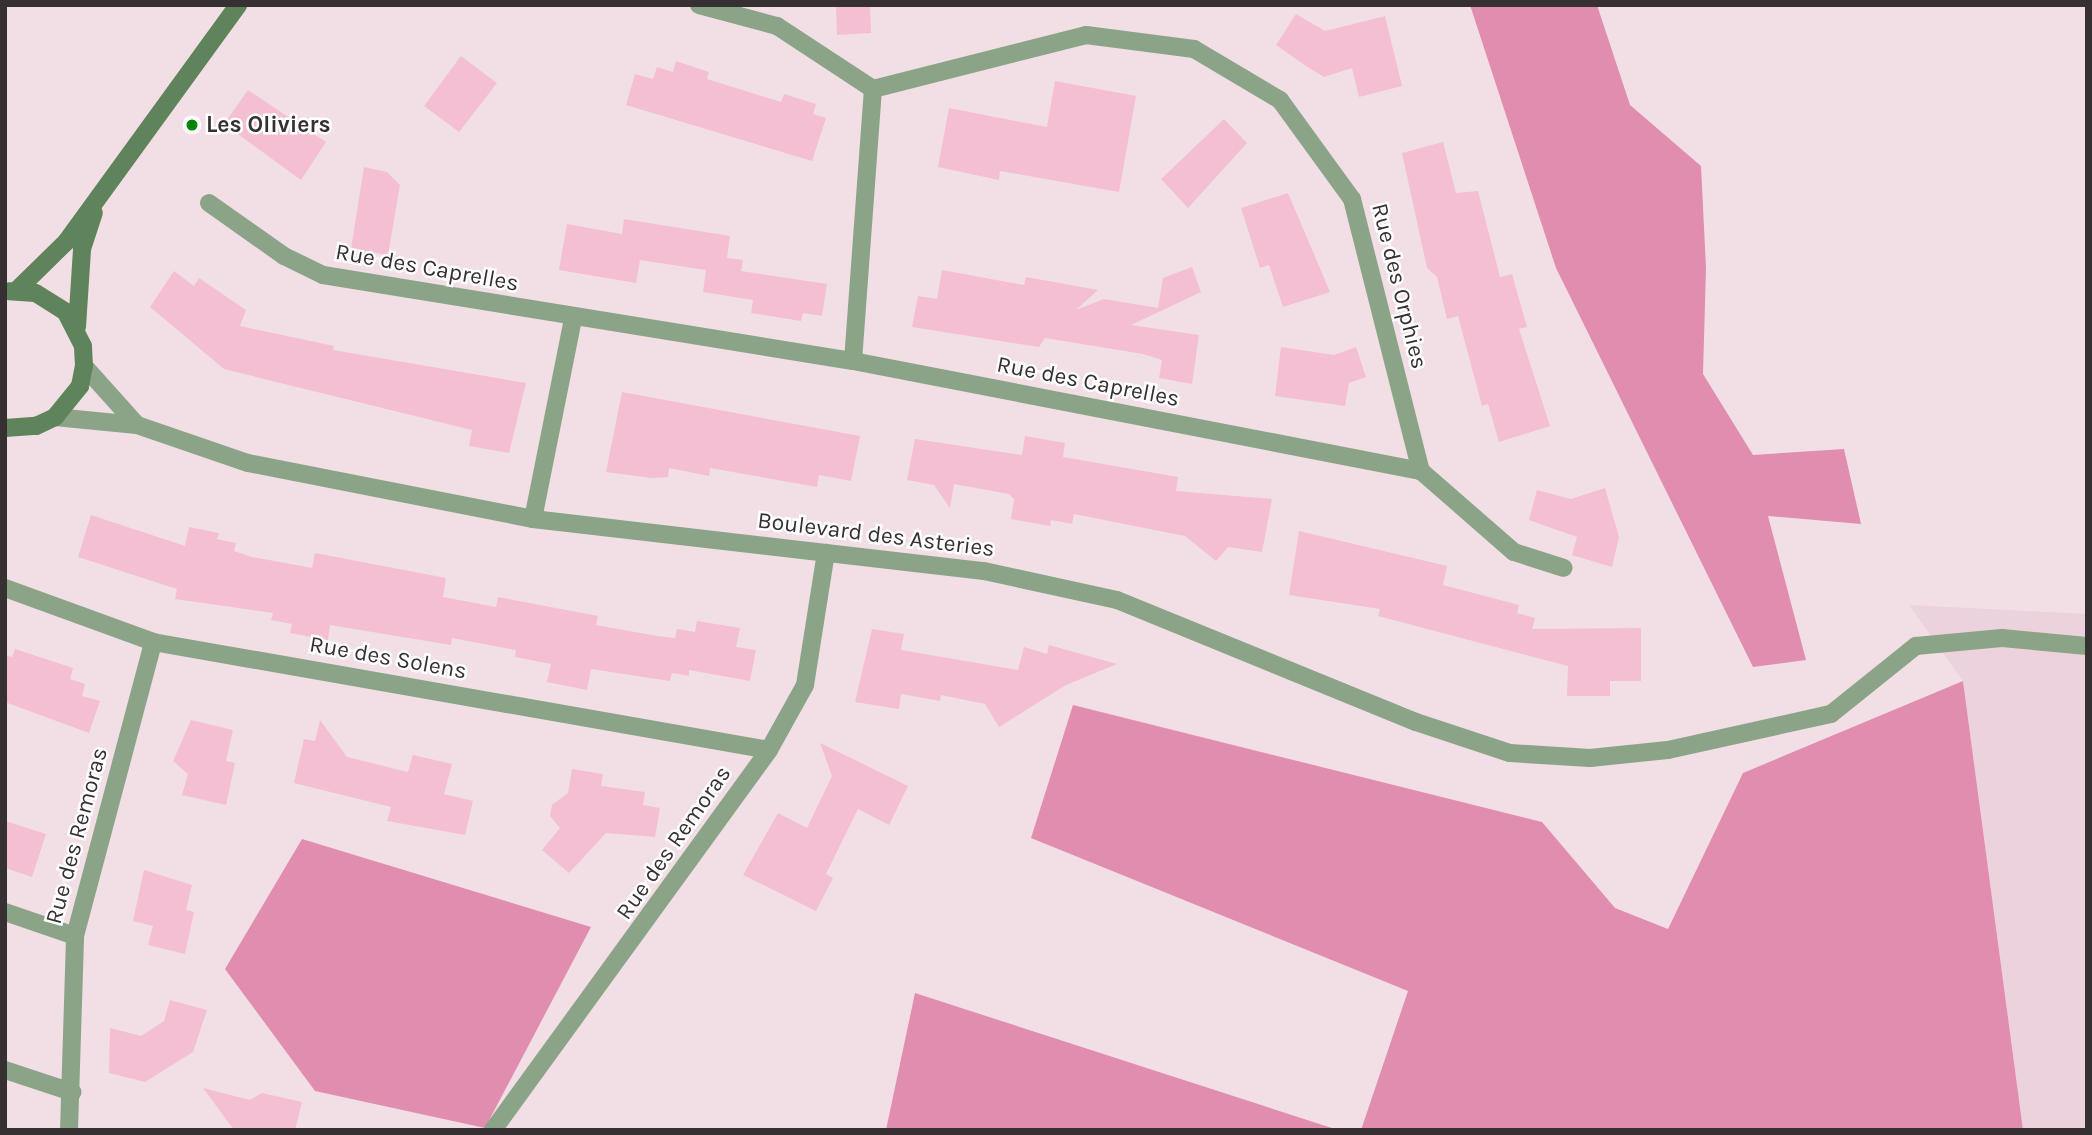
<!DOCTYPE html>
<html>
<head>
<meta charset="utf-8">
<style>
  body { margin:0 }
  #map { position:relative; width:2092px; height:1135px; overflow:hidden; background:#f1dfe5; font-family:Karla,sans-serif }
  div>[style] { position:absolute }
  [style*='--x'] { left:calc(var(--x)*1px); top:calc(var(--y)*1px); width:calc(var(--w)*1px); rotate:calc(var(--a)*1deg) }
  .built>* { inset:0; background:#ecd2dc }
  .forest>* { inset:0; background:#e18daf }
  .building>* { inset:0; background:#f4bfd3 }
  .lane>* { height:18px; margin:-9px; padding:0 9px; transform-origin:9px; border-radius:9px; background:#8ba488 }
  .street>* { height:18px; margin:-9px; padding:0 9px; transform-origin:9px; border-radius:9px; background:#8ba488 }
  .secondary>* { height:18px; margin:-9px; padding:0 9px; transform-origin:9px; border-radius:9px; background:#5f845b }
  .dots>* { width:19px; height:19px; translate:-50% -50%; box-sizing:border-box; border:4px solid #fff; border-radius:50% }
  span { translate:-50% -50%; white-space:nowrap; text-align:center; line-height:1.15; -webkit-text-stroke:5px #fff; paint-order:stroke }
  .poi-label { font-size:23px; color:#373033; font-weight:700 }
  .left { translate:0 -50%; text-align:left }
  .street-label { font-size:23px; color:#373033 }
  .frame { position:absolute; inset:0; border:7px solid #373033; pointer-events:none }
</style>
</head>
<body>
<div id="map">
  <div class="built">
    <div style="clip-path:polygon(1909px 605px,2087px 614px,2087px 1130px,2023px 1130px,1963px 681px)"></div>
  </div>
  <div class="forest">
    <div style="clip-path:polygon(1470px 5px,1597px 5px,1630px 105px,1701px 166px,1706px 268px,1703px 374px,1753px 455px,1844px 449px,1861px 524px,1768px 516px,1806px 660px,1753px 667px,1556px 268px)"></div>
    <div style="clip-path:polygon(1963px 681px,2023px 1130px,1361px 1130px,1408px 991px,1031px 838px,1073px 705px,1542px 822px,1615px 908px,1668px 929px,1743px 773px)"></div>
    <div style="clip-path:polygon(302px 839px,591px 927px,485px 1128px,315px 1091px,225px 969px)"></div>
    <div style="clip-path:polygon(915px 993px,1338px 1130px,886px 1130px)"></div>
  </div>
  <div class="building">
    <div style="clip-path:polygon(836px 5px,870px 5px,871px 33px,837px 35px)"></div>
    <div style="clip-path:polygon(1296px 14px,1325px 31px,1385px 16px,1402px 86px,1359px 97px,1352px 68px,1324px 77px,1306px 66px,1276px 45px)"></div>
    <div style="clip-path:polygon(461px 56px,497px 83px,459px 132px,424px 106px)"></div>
    <div style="clip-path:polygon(676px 61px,709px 72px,707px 79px,781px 102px,784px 94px,816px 104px,813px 114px,826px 118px,812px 161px,626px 105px,635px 74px,653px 79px,657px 67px,673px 72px)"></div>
    <div style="clip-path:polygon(1055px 81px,1136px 96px,1119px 192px,1000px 171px,999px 180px,938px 167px,949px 108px,1047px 127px)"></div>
    <div style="clip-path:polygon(248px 90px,326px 142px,301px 180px,224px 124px)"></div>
    <div style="clip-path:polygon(1224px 119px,1247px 143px,1188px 208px,1161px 179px)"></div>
    <div style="clip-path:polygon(1443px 142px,1456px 193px,1478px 191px,1500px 277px,1512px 274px,1527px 327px,1519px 329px,1550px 426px,1499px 442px,1488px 404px,1482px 406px,1458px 316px,1447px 319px,1437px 277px,1427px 268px,1402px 153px)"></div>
    <div style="clip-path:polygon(364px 167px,387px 172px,400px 185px,388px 255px,351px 249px)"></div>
    <div style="clip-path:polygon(1288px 193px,1330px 292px,1283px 307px,1269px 265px,1260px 268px,1241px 208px)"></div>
    <div style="clip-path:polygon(624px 219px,730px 236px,727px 258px,743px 260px,741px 271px,827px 284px,822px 316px,803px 313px,801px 321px,751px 313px,753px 300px,703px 292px,706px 270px,640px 260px,636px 283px,559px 270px,567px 224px,622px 234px)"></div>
    <div style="clip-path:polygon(1192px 267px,1201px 292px,1131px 325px,1199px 335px,1192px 384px,1159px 378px,1162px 360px,1143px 354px,1045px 338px,1039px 347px,912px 327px,918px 296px,937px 299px,942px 270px,1024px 285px,1026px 277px,1098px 290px,1076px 310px,1104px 299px,1158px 308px,1163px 278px)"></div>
    <div style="clip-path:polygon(174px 271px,194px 286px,199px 278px,246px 310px,240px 326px,334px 346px,333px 350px,526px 383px,509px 453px,469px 446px,472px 430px,224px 369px,150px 307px)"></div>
    <div style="clip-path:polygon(1281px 347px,1334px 355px,1356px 347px,1366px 377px,1349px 383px,1345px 406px,1275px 396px)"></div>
    <div style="clip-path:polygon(622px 392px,860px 436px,851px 481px,819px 475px,817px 487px,710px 468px,709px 476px,669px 468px,668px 477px,652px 478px,606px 472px)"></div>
    <div style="clip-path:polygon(1025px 436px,1065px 443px,1063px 457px,1178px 477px,1176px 491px,1272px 499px,1262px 552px,1228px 547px,1216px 561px,1185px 536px,1074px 514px,1072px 524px,1051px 520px,1050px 526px,1011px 519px,1014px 499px,1009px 494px,954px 484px,950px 508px,934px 485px,907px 480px,915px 439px,1022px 455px)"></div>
    <div style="clip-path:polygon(1605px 488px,1619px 537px,1612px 567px,1572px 555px,1577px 537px,1529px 520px,1537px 490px,1571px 499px)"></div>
    <div style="clip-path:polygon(91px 515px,185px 546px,189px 527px,219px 533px,217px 539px,236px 543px,234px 551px,252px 557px,312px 568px,315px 553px,446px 578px,443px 597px,496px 607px,498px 597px,598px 616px,596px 625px,657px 636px,675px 638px,677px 629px,695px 632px,697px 621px,740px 628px,736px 647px,756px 650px,750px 681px,689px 670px,689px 676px,672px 673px,670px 681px,591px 669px,587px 690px,547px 682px,551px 664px,515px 657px,516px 650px,452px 638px,451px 645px,330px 625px,328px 640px,290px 633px,292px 624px,271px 620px,273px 613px,175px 599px,177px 589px,78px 557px)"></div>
    <div style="clip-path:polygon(1299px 531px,1447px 566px,1443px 585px,1519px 605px,1517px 613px,1535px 618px,1532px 629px,1641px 628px,1641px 681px,1610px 681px,1610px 696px,1567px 696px,1568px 666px,1378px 616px,1380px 609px,1289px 595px)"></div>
    <div style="clip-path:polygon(872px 629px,904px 634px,901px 650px,1018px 670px,1024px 647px,1047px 654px,1049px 645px,1117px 664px,1066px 685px,999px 727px,985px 704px,941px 695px,940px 701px,901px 694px,899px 709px,855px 702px)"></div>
    <div style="clip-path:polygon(15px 649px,73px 668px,70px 679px,85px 684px,82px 696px,100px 701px,89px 733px,5px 702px,5px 655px,12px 657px)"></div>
    <div style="clip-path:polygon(191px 720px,233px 730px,226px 761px,235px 763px,226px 805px,182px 795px,188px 774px,173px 761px)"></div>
    <div style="clip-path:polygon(320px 720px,347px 757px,408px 772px,413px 755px,452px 764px,444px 794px,473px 801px,465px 835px,387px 821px,391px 807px,294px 783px,304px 739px,315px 741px)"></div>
    <div style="clip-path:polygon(820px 743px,908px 786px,889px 825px,858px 809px,826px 874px,833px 878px,816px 911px,743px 875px,778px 813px,807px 828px,832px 776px)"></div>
    <div style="clip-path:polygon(572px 769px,603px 774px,601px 786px,645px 792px,643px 805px,660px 808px,655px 837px,606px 833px,569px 873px,542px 850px,560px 828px,550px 816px,552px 805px,568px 793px)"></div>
    <div style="clip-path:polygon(5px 821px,46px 834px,32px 877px,5px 868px)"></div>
    <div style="clip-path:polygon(144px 870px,192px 885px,186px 910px,194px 912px,185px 954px,148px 945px,153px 926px,133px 921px)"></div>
    <div style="clip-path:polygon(170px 1000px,207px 1010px,193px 1052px,145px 1082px,109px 1073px,110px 1028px,141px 1036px,164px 1021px)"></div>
    <div style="clip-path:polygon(203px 1088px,250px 1100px,262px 1093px,302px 1102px,295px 1130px,234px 1130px)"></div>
  </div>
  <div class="lane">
    <div style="--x:5;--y:912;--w:74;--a:18.9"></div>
    <div style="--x:5;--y:1070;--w:71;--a:18.2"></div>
  </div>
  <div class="street">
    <div style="--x:699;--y:5;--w:81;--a:15.1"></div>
    <div style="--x:777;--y:26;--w:115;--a:33.3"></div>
    <div style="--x:209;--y:203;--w:92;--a:35.2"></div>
    <div style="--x:284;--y:256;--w:43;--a:26"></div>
    <div style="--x:323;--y:275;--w:537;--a:9.22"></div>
    <div style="--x:853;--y:361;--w:579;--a:10.96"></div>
    <div style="--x:1421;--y:471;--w:123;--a:41.1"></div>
    <div style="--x:1514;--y:552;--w:52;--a:17.7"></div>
    <div style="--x:853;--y:361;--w:273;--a:-85.8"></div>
    <div style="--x:873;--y:89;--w:220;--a:-14.2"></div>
    <div style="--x:1086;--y:35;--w:109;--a:7.4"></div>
    <div style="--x:1194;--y:49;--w:100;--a:30.7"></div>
    <div style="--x:1280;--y:100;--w:122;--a:54"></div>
    <div style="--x:1352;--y:199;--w:281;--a:75.8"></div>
    <div style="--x:84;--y:366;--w:79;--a:48.1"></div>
    <div style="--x:55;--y:417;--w:82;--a:5.6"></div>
    <div style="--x:137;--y:425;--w:117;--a:18.9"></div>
    <div style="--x:248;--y:463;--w:290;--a:11.1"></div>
    <div style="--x:533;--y:519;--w:454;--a:6.6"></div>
    <div style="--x:984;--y:571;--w:136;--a:12.3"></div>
    <div style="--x:1117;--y:600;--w:323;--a:22.2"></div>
    <div style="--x:1416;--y:722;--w:99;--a:18.3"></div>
    <div style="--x:1510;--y:753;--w:80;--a:3.6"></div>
    <div style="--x:1590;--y:758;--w:78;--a:-5.9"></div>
    <div style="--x:1668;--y:750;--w:167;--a:-12.5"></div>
    <div style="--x:1831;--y:714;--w:109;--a:-38.7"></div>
    <div style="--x:1916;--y:646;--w:86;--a:-5.3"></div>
    <div style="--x:2002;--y:638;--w:85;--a:5.4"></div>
    <div style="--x:533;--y:519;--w:204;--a:-78.7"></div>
    <div style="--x:5;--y:588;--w:158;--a:20"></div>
    <div style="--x:153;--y:642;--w:625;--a:9.94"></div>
    <div style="--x:69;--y:1130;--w:194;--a:-88.2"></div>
    <div style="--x:75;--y:936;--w:304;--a:-75.1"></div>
    <div style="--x:493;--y:1130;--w:470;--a:-54"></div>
    <div style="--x:769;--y:750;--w:74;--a:-61"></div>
    <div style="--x:805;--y:685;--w:134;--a:-81"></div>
  </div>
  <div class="secondary">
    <div style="--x:17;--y:290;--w:69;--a:-44.4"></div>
    <div style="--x:66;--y:242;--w:293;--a:-54"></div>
    <div style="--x:77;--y:327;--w:78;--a:-86.3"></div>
    <div style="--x:82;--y:249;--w:38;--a:-72"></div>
    <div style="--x:5;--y:428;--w:31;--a:-4"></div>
    <div style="--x:36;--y:426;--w:21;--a:-25"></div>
    <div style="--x:55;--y:417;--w:40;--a:-51"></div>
    <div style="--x:80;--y:386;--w:20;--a:-79"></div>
    <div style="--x:84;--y:366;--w:20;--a:-93"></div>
    <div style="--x:83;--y:346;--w:38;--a:-117"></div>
    <div style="--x:66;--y:312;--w:36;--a:-148"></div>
    <div style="--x:35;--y:293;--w:26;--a:-176"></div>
  </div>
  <div class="dots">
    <div style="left:192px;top:125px;background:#038403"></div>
  </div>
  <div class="poi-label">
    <span class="left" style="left:206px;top:125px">Les Oliviers</span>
  </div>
  <div class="street-label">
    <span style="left:427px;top:268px;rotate:10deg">Rue des Caprelles</span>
    <span style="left:1399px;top:286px;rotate:76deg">Rue des Orphies</span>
    <span style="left:1088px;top:382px;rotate:11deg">Rue des Caprelles</span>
    <span style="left:876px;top:535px;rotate:7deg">Boulevard des Asteries</span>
    <span style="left:388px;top:658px;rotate:10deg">Rue des Solens</span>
    <span style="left:77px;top:836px;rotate:-75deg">Rue des Remoras</span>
    <span style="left:674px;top:843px;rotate:-55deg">Rue des Remoras</span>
  </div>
  <div class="frame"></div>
</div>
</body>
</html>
